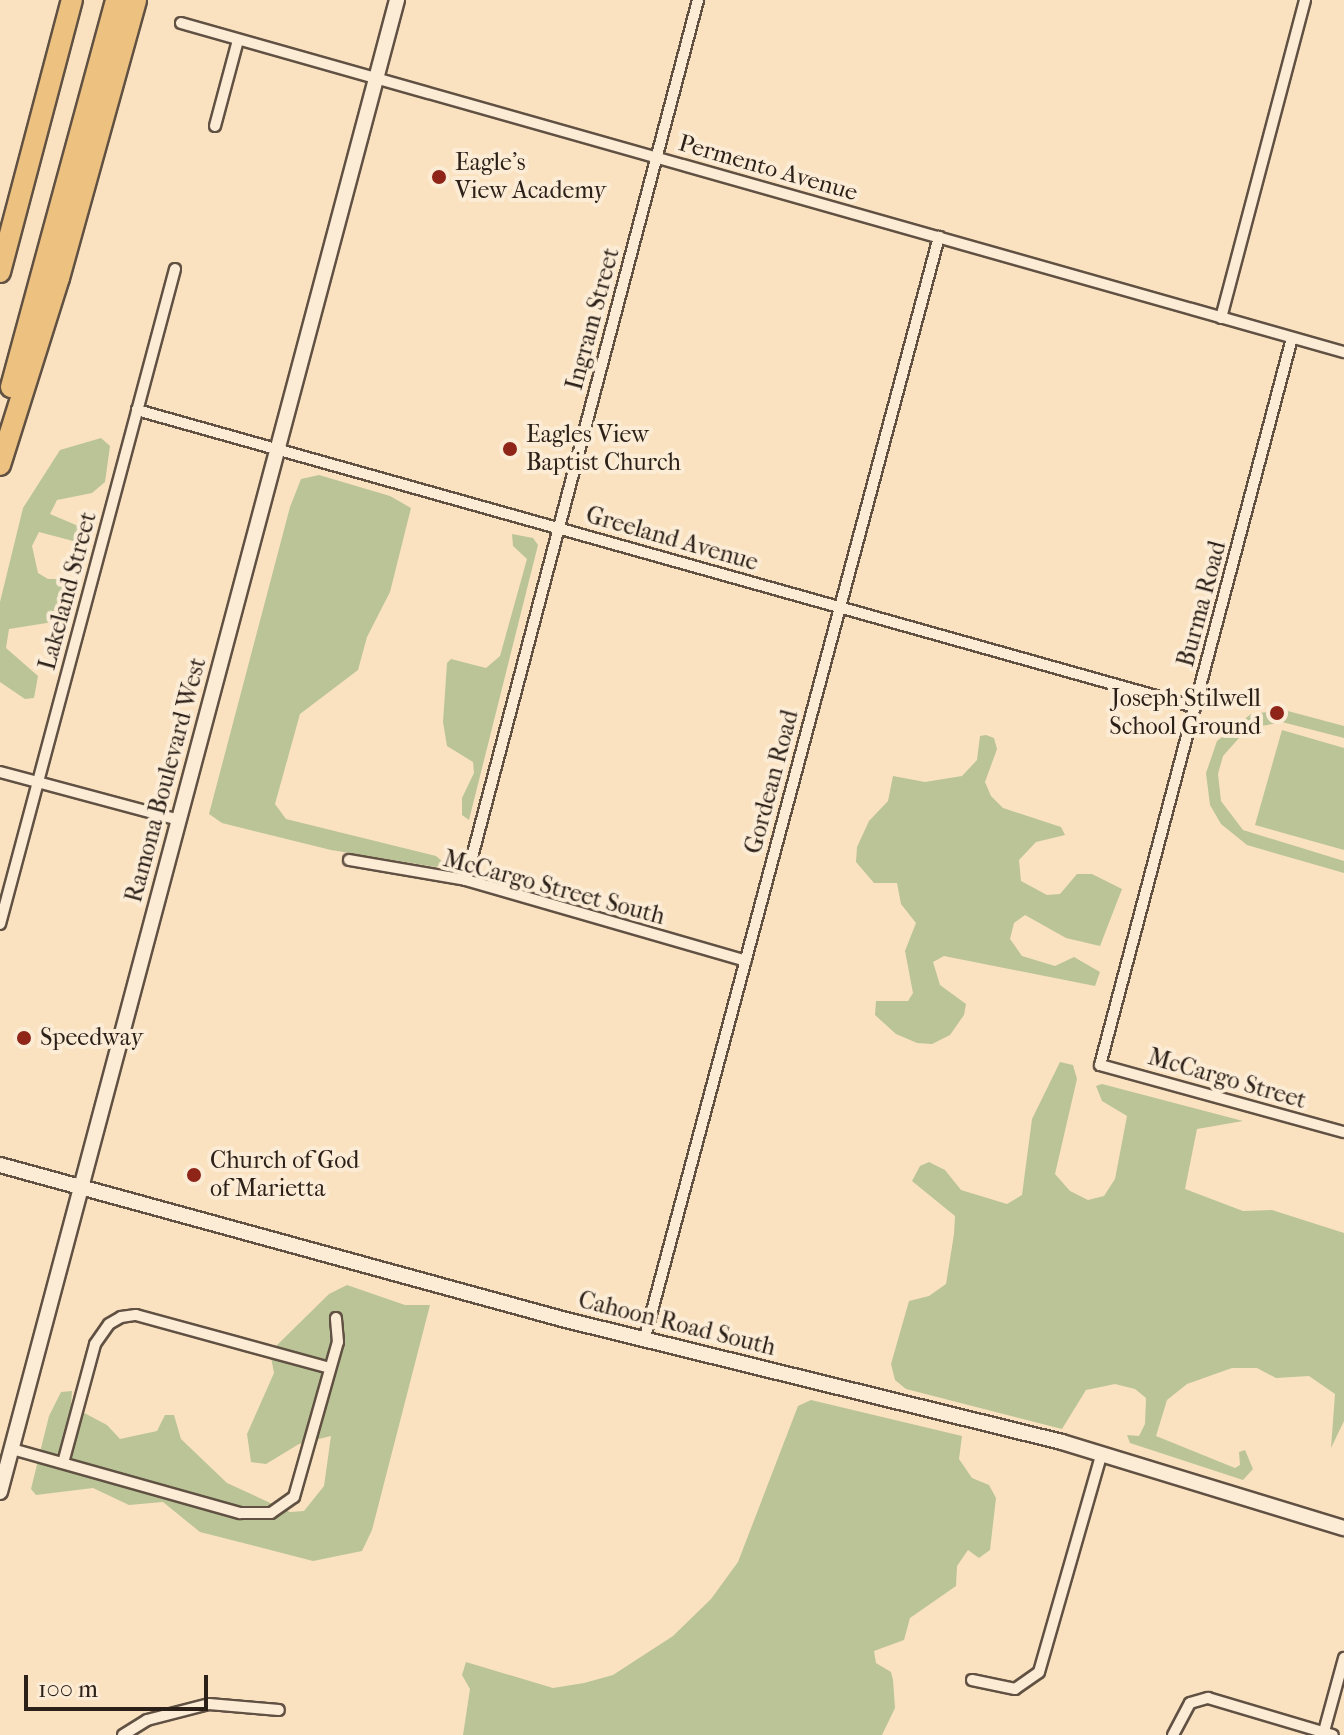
<!DOCTYPE html>
<html>
<head>
<meta charset="utf-8">
<style>
  body { margin:0 }
  #map { position:relative; width:1344px; height:1735px; overflow:hidden; background:#fae2c0; font-family:"IM FELL French Canon",serif }
  div>[style] { position:absolute }
  [style*='--x'] { left:calc(var(--x)*1px); top:calc(var(--y)*1px); width:calc(var(--w)*1px); rotate:calc(var(--a)*1deg) }
  .green>* { inset:0; background:#bac496 }
  .roads { filter:drop-shadow(2px 0 #605143) drop-shadow(-2px 0 #605143) drop-shadow(0 2px #605143) drop-shadow(0 -2px #605143) }
  .minor>* { height:10px; margin:-5px; padding:0 5px; transform-origin:5px; border-radius:5px; background:#fcecd6 }
  .tertiary>* { height:14px; margin:-7px; padding:0 7px; transform-origin:7px; border-radius:7px; background:#fcecd6 }
  .secondary>* { height:14px; margin:-7px; padding:0 7px; transform-origin:7px; border-radius:7px; background:#fcecd6 }
  .motorway>* { height:20px; margin:-10px; padding:0 10px; transform-origin:10px; border-radius:10px; background:#edc180 }
  .dots>* { width:22px; height:22px; translate:-50% -50%; box-sizing:border-box; border:4px solid #fcecd6; border-radius:50% }
  span { translate:-50% -50%; white-space:nowrap; text-align:center; line-height:1.15; -webkit-text-stroke:8px #fcecd6; paint-order:stroke }
  .poi-label { font-size:24px; color:#2c2119 }
  .left { translate:0 -50%; text-align:left }
  .right { translate:-100% -50%; text-align:right }
  .street-label { font-size:24px; color:#2c2119 }
  .scale { position:absolute; left:24px; top:1675px; width:184px; height:36px; box-sizing:border-box; border:4px solid #2c2119; border-top:0; padding-left:10px; font-size:24px; line-height:28px; white-space:nowrap; color:#2c2119; -webkit-text-stroke:6px #fcecd6; paint-order:stroke }
</style>
</head>
<body>
<div id="map">
  <div class="green">
    <div style="clip-path:polygon(101px 438px,110px 446px,105px 482px,92px 493px,57px 500px,50px 514px,83px 528px,85px 538px,77px 542px,39px 532px,32px 546px,38px 573px,48px 579px,68px 579px,53px 622px,9px 629px,6px 648px,38px 676px,34px 698px,25px 699px,0 682px,0 602px,23px 508px,60px 450px)"></div>
    <div style="clip-path:polygon(319px 475px,390px 496px,411px 508px,390px 592px,367px 637px,358px 670px,300px 714px,275px 804px,286px 819px,436px 856px,444px 863px,436px 867px,331px 850px,222px 823px,209px 814px,290px 507px,301px 479px)"></div>
    <div style="clip-path:polygon(512px 534px,533px 538px,538px 545px,469px 820px,462px 815px,462px 798px,474px 773px,473px 762px,447px 746px,443px 722px,447px 663px,451px 659px,486px 668px,500px 656px,527px 559px,513px 546px)"></div>
    <div style="clip-path:polygon(1284px 710px,1344px 726px,1344px 738px,1282px 722px,1247px 729px,1223px 756px,1218px 774px,1221px 801px,1243px 830px,1344px 861px,1344px 873px,1247px 845px,1221px 824px,1210px 805px,1206px 773px,1217px 741px,1251px 714px)"></div>
    <div style="clip-path:polygon(1282px 730px,1344px 748px,1344px 850px,1255px 825px)"></div>
    <div style="clip-path:polygon(986px 735px,994px 738px,997px 749px,985px 782px,991px 796px,1003px 808px,1061px 827px,1065px 835px,1036px 842px,1019px 860px,1021px 881px,1047px 895px,1060px 894px,1077px 874px,1092px 874px,1122px 889px,1100px 946px,1066px 938px,1025px 915px,1014px 923px,1010px 939px,1022px 956px,1055px 966px,1074px 957px,1100px 972px,1095px 986px,944px 956px,933px 962px,940px 985px,966px 1004px,964px 1015px,950px 1035px,932px 1044px,917px 1043px,896px 1034px,875px 1015px,876px 1001px,908px 1001px,913px 993px,905px 951px,916px 923px,901px 904px,897px 883px,874px 883px,856px 862px,857px 847px,869px 821px,888px 801px,893px 776px,925px 782px,962px 776px,977px 760px,980px 736px)"></div>
    <div style="clip-path:polygon(1060px 1062px,1073px 1065px,1077px 1079px,1055px 1174px,1070px 1191px,1088px 1200px,1104px 1196px,1115px 1179px,1127px 1116px,1102px 1101px,1096px 1086px,1102px 1084px,1243px 1121px,1197px 1129px,1185px 1189px,1243px 1211px,1272px 1210px,1344px 1233px,1344px 1421px,1331px 1448px,1335px 1394px,1309px 1376px,1276px 1378px,1257px 1368px,1232px 1368px,1187px 1384px,1167px 1400px,1156px 1436px,1235px 1468px,1240px 1465px,1239px 1452px,1245px 1450px,1253px 1469px,1243px 1480px,1130px 1443px,1127px 1435px,1139px 1436px,1145px 1424px,1146px 1398px,1135px 1389px,1115px 1384px,1086px 1390px,1062px 1429px,906px 1389px,895px 1380px,891px 1364px,909px 1301px,929px 1296px,946px 1284px,954px 1234px,955px 1216px,912px 1181px,920px 1166px,929px 1162px,945px 1170px,961px 1190px,1007px 1204px,1022px 1195px,1032px 1119px)"></div>
    <div style="clip-path:polygon(347px 1285px,405px 1305px,430px 1305px,372px 1530px,362px 1551px,313px 1561px,200px 1532px,163px 1502px,129px 1505px,93px 1488px,36px 1495px,31px 1489px,49px 1416px,61px 1392px,72px 1391px,71px 1406px,107px 1425px,120px 1439px,157px 1431px,165px 1415px,174px 1415px,181px 1439px,227px 1483px,290px 1512px,304px 1511px,324px 1486px,331px 1436px,299px 1444px,266px 1464px,251px 1462px,247px 1434px,274px 1373px,270px 1352px,329px 1294px)"></div>
    <div style="clip-path:polygon(811px 1400px,962px 1436px,959px 1459px,972px 1478px,989px 1485px,996px 1498px,990px 1550px,979px 1558px,968px 1550px,957px 1566px,956px 1586px,910px 1618px,904px 1640px,874px 1651px,876px 1663px,891px 1672px,893px 1680px,895px 1708px,882px 1735px,463px 1735px,470px 1689px,462px 1675px,466px 1662px,553px 1688px,584px 1683px,613px 1675px,673px 1636px,711px 1599px,738px 1562px,798px 1406px)"></div>
  </div>
  <div class="roads">
    <div class="minor">
      <div style="--x:181;--y:23;--w:1209;--a:15.8"></div>
      <div style="--x:215;--y:126;--w:89;--a:-75"></div>
      <div style="--x:1221;--y:318;--w:329;--a:-75.2"></div>
      <div style="--x:1292;--y:338;--w:752;--a:104.79"></div>
      <div style="--x:1100;--y:1065;--w:253;--a:15.4"></div>
      <div style="--x:137;--y:410;--w:1099;--a:15.68"></div>
      <div style="--x:0;--y:772;--w:185;--a:15"></div>
      <div style="--x:349;--y:860;--w:119;--a:9.7"></div>
      <div style="--x:466;--y:880;--w:291;--a:16.1"></div>
      <div style="--x:466;--y:880;--w:910;--a:-75.23"></div>
      <div style="--x:0;--y:924;--w:678;--a:-75.04"></div>
      <div style="--x:645;--y:1337;--w:1139;--a:-75.04"></div>
      <div style="--x:12;--y:1449;--w:237;--a:15.7"></div>
      <div style="--x:240;--y:1513;--w:31;--a:0"></div>
      <div style="--x:271;--y:1513;--w:28;--a:-35"></div>
      <div style="--x:294;--y:1497;--w:161;--a:-74.2"></div>
      <div style="--x:338;--y:1342;--w:24;--a:-95"></div>
      <div style="--x:63;--y:1463;--w:123;--a:-74.9"></div>
      <div style="--x:95;--y:1344;--w:24;--a:-55"></div>
      <div style="--x:109;--y:1324;--w:14;--a:-30"></div>
      <div style="--x:121;--y:1317;--w:15;--a:-8"></div>
      <div style="--x:136;--y:1315;--w:201;--a:15.3"></div>
      <div style="--x:972;--y:1680;--w:44;--a:11.8"></div>
      <div style="--x:1015;--y:1689;--w:29;--a:-35"></div>
      <div style="--x:1039;--y:1672;--w:228;--a:-74"></div>
      <div style="--x:123;--y:1735;--w:28;--a:-32"></div>
      <div style="--x:147;--y:1720;--w:64;--a:-14.5"></div>
      <div style="--x:209;--y:1704;--w:70;--a:4.9"></div>
      <div style="--x:1173;--y:1735;--w:36;--a:-62"></div>
      <div style="--x:1190;--y:1703;--w:19;--a:-16"></div>
      <div style="--x:1208;--y:1698;--w:130;--a:16.5"></div>
      <div style="--x:1323;--y:1735;--w:80;--a:-74.7"></div>
    </div>
    <div class="tertiary">
      <div style="--x:0;--y:1492;--w:1544;--a:-75.1"></div>
    </div>
    <div class="secondary">
      <div style="--x:0;--y:1165;--w:587;--a:15.32"></div>
      <div style="--x:566;--y:1320;--w:511;--a:13.82"></div>
      <div style="--x:1062;--y:1442;--w:295;--a:17"></div>
    </div>
    <div class="motorway">
      <div style="--x:0;--y:272;--w:281;--a:-75.2"></div>
      <div style="--x:11;--y:387;--w:401;--a:-74.8"></div>
      <div style="--x:0;--y:465;--w:196;--a:-72.5"></div>
      <div style="--x:59;--y:278;--w:288;--a:-74.5"></div>
    </div>
  </div>
  <div class="dots">
    <div style="left:439px;top:177px;background:#8f2418"></div>
    <div style="left:510px;top:449px;background:#8f2418"></div>
    <div style="left:1277px;top:713px;background:#8f2418"></div>
    <div style="left:24px;top:1038px;background:#8f2418"></div>
    <div style="left:194px;top:1175px;background:#8f2418"></div>
  </div>
  <div class="poi-label">
    <span class="left" style="left:455px;top:177px">Eagle's<br>View Academy</span>
    <span class="left" style="left:526px;top:449px">Eagles View<br>Baptist Church</span>
    <span class="right" style="left:1261px;top:713px">Joseph Stilwell<br>School Ground</span>
    <span class="left" style="left:40px;top:1038px">Speedway</span>
    <span class="left" style="left:210px;top:1175px">Church of God<br>of Marietta</span>
  </div>
  <div class="street-label">
    <span style="left:768px;top:168px;rotate:16deg">Permento Avenue</span>
    <span style="left:593px;top:319px;rotate:-75deg">Ingram Street</span>
    <span style="left:672px;top:539px;rotate:16deg">Greeland Avenue</span>
    <span style="left:68px;top:591px;rotate:-75deg">Lakeland Street</span>
    <span style="left:1202px;top:604px;rotate:-75deg">Burma Road</span>
    <span style="left:166px;top:780px;rotate:-75deg">Ramona Boulevard West</span>
    <span style="left:772px;top:782px;rotate:-75deg">Gordean Road</span>
    <span style="left:554px;top:888px;rotate:15deg">McCargo Street South</span>
    <span style="left:1227px;top:1079px;rotate:16deg">McCargo Street</span>
    <span style="left:677px;top:1324px;rotate:14deg">Cahoon Road South</span>
  </div>
  <div class="scale">100 m</div>
</div>
</body>
</html>
